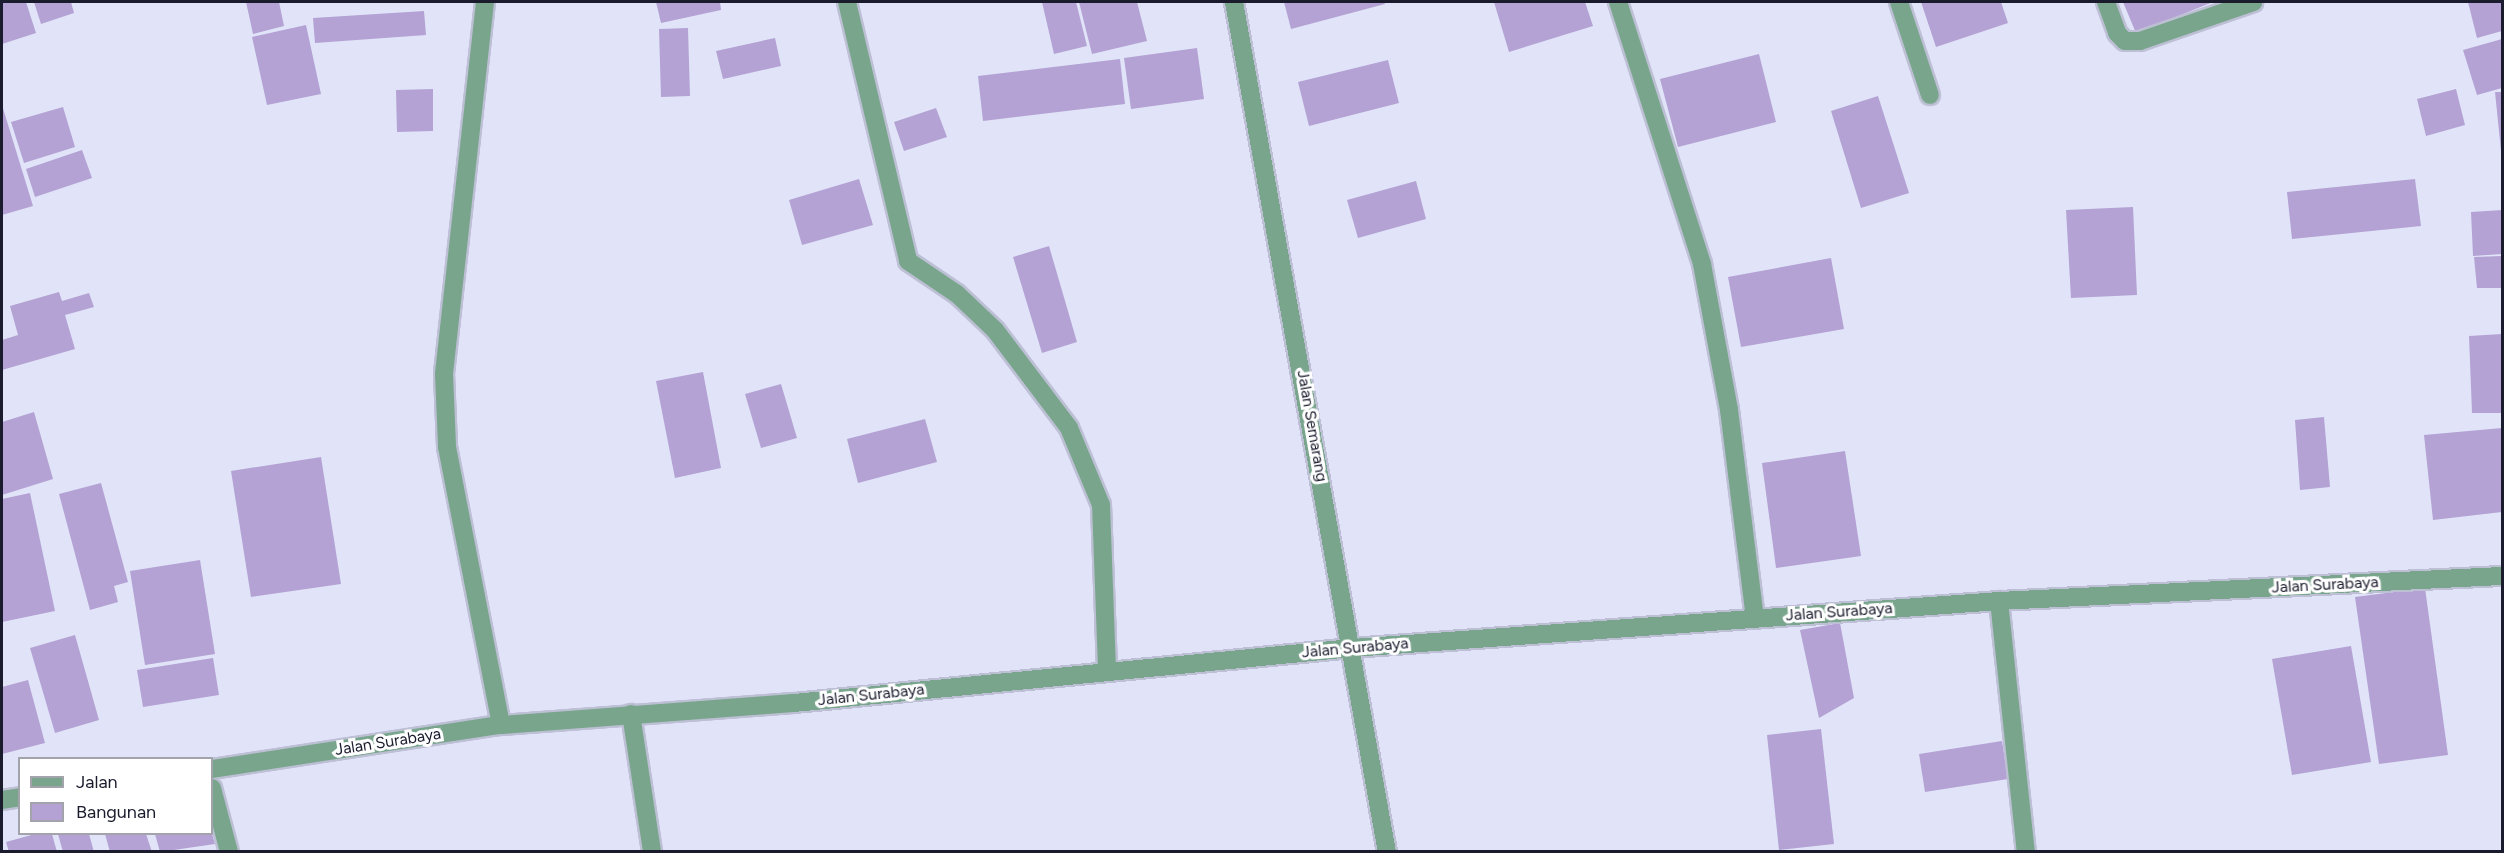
<!DOCTYPE html>
<html>
<head>
<meta charset="utf-8">
<style>
  body { margin:0 }
  #map { position:relative; width:2504px; height:853px; overflow:hidden; background:#e1e4f9; font-family:Figtree,sans-serif }
  div>[style] { position:absolute }
  [style*='--x'] { left:calc(var(--x)*1px); top:calc(var(--y)*1px); width:calc(var(--w)*1px); rotate:calc(var(--a)*1deg) }
  .building>* { inset:0; background:#b3a2d3 }
  .roads { filter:drop-shadow(2px 0 #bdc0d4) drop-shadow(-2px 0 #bdc0d4) drop-shadow(0 2px #bdc0d4) drop-shadow(0 -2px #bdc0d4) }
  .minor>* { height:18px; margin:-9px; padding:0 9px; transform-origin:9px; border-radius:9px; background:#79a58d }
  span { translate:-50% -50%; white-space:nowrap; text-align:center; line-height:1.15; -webkit-text-stroke:6px #fff; paint-order:stroke }
  .street-label { font-size:16px; color:#1a1b2d }
  .frame { position:absolute; inset:0; border:3px solid #1a1b2d; pointer-events:none }
  .legend { position:absolute; left:18px; top:757px; width:195px; height:78px; box-sizing:border-box; background:#fff; border:2px solid #a3a4ab; margin:0; padding:8px 10px; list-style:none; font-size:18px; color:#1a1b2d }
  .legend li { display:flex; align-items:center; gap:12px; height:30px }
  .legend b { width:30px; border:2px solid #a3a4ab }
</style>
</head>
<body>
<div id="map">
  <div class="building">
    <div style="clip-path:polygon(2px 2px,26px 2px,36px 33px,2px 44px)"></div>
    <div style="clip-path:polygon(34px 2px,71px 2px,74px 13px,41px 24px)"></div>
    <div style="clip-path:polygon(246px 2px,279px 2px,284px 26px,253px 34px)"></div>
    <div style="clip-path:polygon(656px 2px,720px 2px,721px 10px,661px 23px)"></div>
    <div style="clip-path:polygon(1042px 2px,1076px 2px,1087px 46px,1054px 54px)"></div>
    <div style="clip-path:polygon(1079px 2px,1137px 2px,1147px 41px,1092px 54px)"></div>
    <div style="clip-path:polygon(1284px 2px,1384px 2px,1385px 4px,1291px 29px)"></div>
    <div style="clip-path:polygon(1494px 2px,1585px 2px,1593px 26px,1509px 52px)"></div>
    <div style="clip-path:polygon(1921px 2px,2001px 2px,2008px 23px,1936px 47px)"></div>
    <div style="clip-path:polygon(2123px 2px,2213px 2px,2136px 33px)"></div>
    <div style="clip-path:polygon(2468px 2px,2502px 2px,2502px 31px,2477px 38px)"></div>
    <div style="clip-path:polygon(424px 11px,426px 35px,315px 43px,313px 18px)"></div>
    <div style="clip-path:polygon(306px 25px,321px 94px,267px 105px,252px 37px)"></div>
    <div style="clip-path:polygon(688px 28px,690px 96px,661px 97px,659px 29px)"></div>
    <div style="clip-path:polygon(775px 38px,781px 66px,723px 79px,716px 51px)"></div>
    <div style="clip-path:polygon(2502px 39px,2502px 88px,2477px 95px,2463px 50px)"></div>
    <div style="clip-path:polygon(1197px 48px,1204px 99px,1131px 109px,1124px 58px)"></div>
    <div style="clip-path:polygon(1759px 54px,1776px 122px,1678px 147px,1660px 79px)"></div>
    <div style="clip-path:polygon(1120px 59px,1125px 104px,983px 121px,978px 76px)"></div>
    <div style="clip-path:polygon(1388px 60px,1399px 103px,1309px 126px,1298px 82px)"></div>
    <div style="clip-path:polygon(433px 89px,433px 131px,397px 132px,396px 90px)"></div>
    <div style="clip-path:polygon(2456px 89px,2465px 125px,2426px 136px,2417px 99px)"></div>
    <div style="clip-path:polygon(2495px 92px,2502px 92px,2502px 151px,2501px 151px)"></div>
    <div style="clip-path:polygon(1878px 96px,1909px 193px,1861px 208px,1831px 111px)"></div>
    <div style="clip-path:polygon(2px 105px,33px 206px,2px 215px)"></div>
    <div style="clip-path:polygon(63px 107px,75px 147px,24px 163px,11px 122px)"></div>
    <div style="clip-path:polygon(936px 108px,947px 137px,904px 151px,894px 122px)"></div>
    <div style="clip-path:polygon(82px 150px,92px 178px,35px 197px,26px 169px)"></div>
    <div style="clip-path:polygon(859px 179px,873px 225px,802px 245px,789px 200px)"></div>
    <div style="clip-path:polygon(2415px 179px,2421px 226px,2292px 239px,2287px 192px)"></div>
    <div style="clip-path:polygon(1416px 181px,1426px 219px,1358px 238px,1347px 200px)"></div>
    <div style="clip-path:polygon(2133px 207px,2137px 295px,2071px 298px,2066px 210px)"></div>
    <div style="clip-path:polygon(2502px 210px,2502px 254px,2473px 256px,2471px 212px)"></div>
    <div style="clip-path:polygon(1049px 246px,1077px 342px,1042px 353px,1013px 257px)"></div>
    <div style="clip-path:polygon(2502px 256px,2502px 288px,2477px 288px,2474px 257px)"></div>
    <div style="clip-path:polygon(1831px 258px,1844px 329px,1741px 347px,1728px 277px)"></div>
    <div style="clip-path:polygon(59px 292px,62px 301px,89px 293px,94px 307px,65px 315px,75px 349px,2px 370px,2px 340px,18px 335px,10px 306px)"></div>
    <div style="clip-path:polygon(2502px 334px,2502px 413px,2472px 413px,2469px 336px)"></div>
    <div style="clip-path:polygon(703px 372px,721px 468px,675px 478px,656px 381px)"></div>
    <div style="clip-path:polygon(781px 384px,797px 438px,761px 448px,745px 394px)"></div>
    <div style="clip-path:polygon(34px 412px,53px 479px,2px 495px,2px 422px)"></div>
    <div style="clip-path:polygon(2324px 417px,2330px 487px,2300px 490px,2295px 420px)"></div>
    <div style="clip-path:polygon(925px 419px,937px 462px,858px 483px,847px 439px)"></div>
    <div style="clip-path:polygon(2502px 428px,2502px 512px,2433px 520px,2424px 435px)"></div>
    <div style="clip-path:polygon(1845px 451px,1861px 556px,1776px 568px,1762px 463px)"></div>
    <div style="clip-path:polygon(321px 457px,341px 584px,251px 597px,231px 471px)"></div>
    <div style="clip-path:polygon(101px 483px,128px 582px,114px 586px,118px 602px,90px 610px,59px 494px)"></div>
    <div style="clip-path:polygon(30px 493px,55px 611px,2px 622px,2px 499px)"></div>
    <div style="clip-path:polygon(200px 560px,215px 654px,145px 665px,130px 571px)"></div>
    <div style="clip-path:polygon(2425px 588px,2448px 755px,2379px 764px,2355px 597px)"></div>
    <div style="clip-path:polygon(1840px 623px,1854px 698px,1819px 718px,1800px 630px)"></div>
    <div style="clip-path:polygon(75px 635px,99px 720px,55px 733px,30px 648px)"></div>
    <div style="clip-path:polygon(2351px 646px,2371px 762px,2292px 775px,2272px 659px)"></div>
    <div style="clip-path:polygon(213px 658px,219px 695px,143px 707px,137px 670px)"></div>
    <div style="clip-path:polygon(28px 680px,45px 743px,2px 754px,2px 687px)"></div>
    <div style="clip-path:polygon(1821px 729px,1834px 844px,1779px 850px,1767px 735px)"></div>
    <div style="clip-path:polygon(2002px 741px,2008px 779px,1925px 792px,1919px 754px)"></div>
    <div style="clip-path:polygon(35px 834px,52px 834px,57px 852px,9px 852px,6px 842px)"></div>
    <div style="clip-path:polygon(58px 834px,89px 834px,94px 852px,63px 852px)"></div>
    <div style="clip-path:polygon(105px 834px,146px 834px,152px 852px,110px 852px)"></div>
    <div style="clip-path:polygon(155px 834px,212px 834px,215px 844px,160px 852px)"></div>
  </div>
  <div class="roads">
    <div class="minor">
      <div style="--x:485;--y:2;--w:374;--a:96.3"></div>
      <div style="--x:444;--y:374;--w:73;--a:87.6"></div>
      <div style="--x:447;--y:447;--w:283;--a:79"></div>
      <div style="--x:847;--y:2;--w:266;--a:76.7"></div>
      <div style="--x:908;--y:261;--w:59;--a:34"></div>
      <div style="--x:957;--y:294;--w:52;--a:43.5"></div>
      <div style="--x:995;--y:330;--w:123;--a:52.9"></div>
      <div style="--x:1069;--y:428;--w:83;--a:67.4"></div>
      <div style="--x:1101;--y:505;--w:167;--a:87.9"></div>
      <div style="--x:1234;--y:2;--w:864;--a:79.8"></div>
      <div style="--x:1618;--y:2;--w:275;--a:72.2"></div>
      <div style="--x:1702;--y:264;--w:148;--a:79.5"></div>
      <div style="--x:1729;--y:410;--w:210;--a:82.9"></div>
      <div style="--x:1899;--y:2;--w:98;--a:71.6"></div>
      <div style="--x:2106;--y:2;--w:33;--a:70"></div>
      <div style="--x:2117;--y:33;--w:11;--a:45"></div>
      <div style="--x:2125;--y:41;--w:15;--a:0"></div>
      <div style="--x:2140;--y:41;--w:120;--a:-19"></div>
      <div style="--x:1999;--y:601;--w:252;--a:83.9"></div>
      <div style="--x:631;--y:714;--w:140;--a:81.3"></div>
      <div style="--x:212;--y:769;--w:292;--a:-8.7"></div>
      <div style="--x:501;--y:725;--w:294;--a:-4.3"></div>
      <div style="--x:794;--y:703;--w:561;--a:-5.63"></div>
      <div style="--x:1352;--y:648;--w:649;--a:-4.15"></div>
      <div style="--x:1999;--y:601;--w:504;--a:-2.85"></div>
      <div style="--x:212;--y:788;--w:66;--a:75.1"></div>
      <div style="--x:2;--y:800;--w:18;--a:-9"></div>
    </div>
  </div>
  <div class="street-label">
    <span style="left:1312px;top:426px;rotate:80deg">Jalan Semarang</span>
    <span style="left:2325px;top:585px;rotate:-3deg">Jalan Surabaya</span>
    <span style="left:1839px;top:612px;rotate:-4deg">Jalan Surabaya</span>
    <span style="left:1355px;top:648px;rotate:-5deg">Jalan Surabaya</span>
    <span style="left:871px;top:695px;rotate:-6deg">Jalan Surabaya</span>
    <span style="left:388px;top:742px;rotate:-9deg">Jalan Surabaya</span>
  </div>
  <div class="frame"></div>
  <ul class="legend">
  <li><b style="height:8px;background:#79a58d"></b>Jalan</li>
  <li><b style="height:16px;background:#b3a2d3"></b>Bangunan</li>
  </ul>
</div>
</body>
</html>
